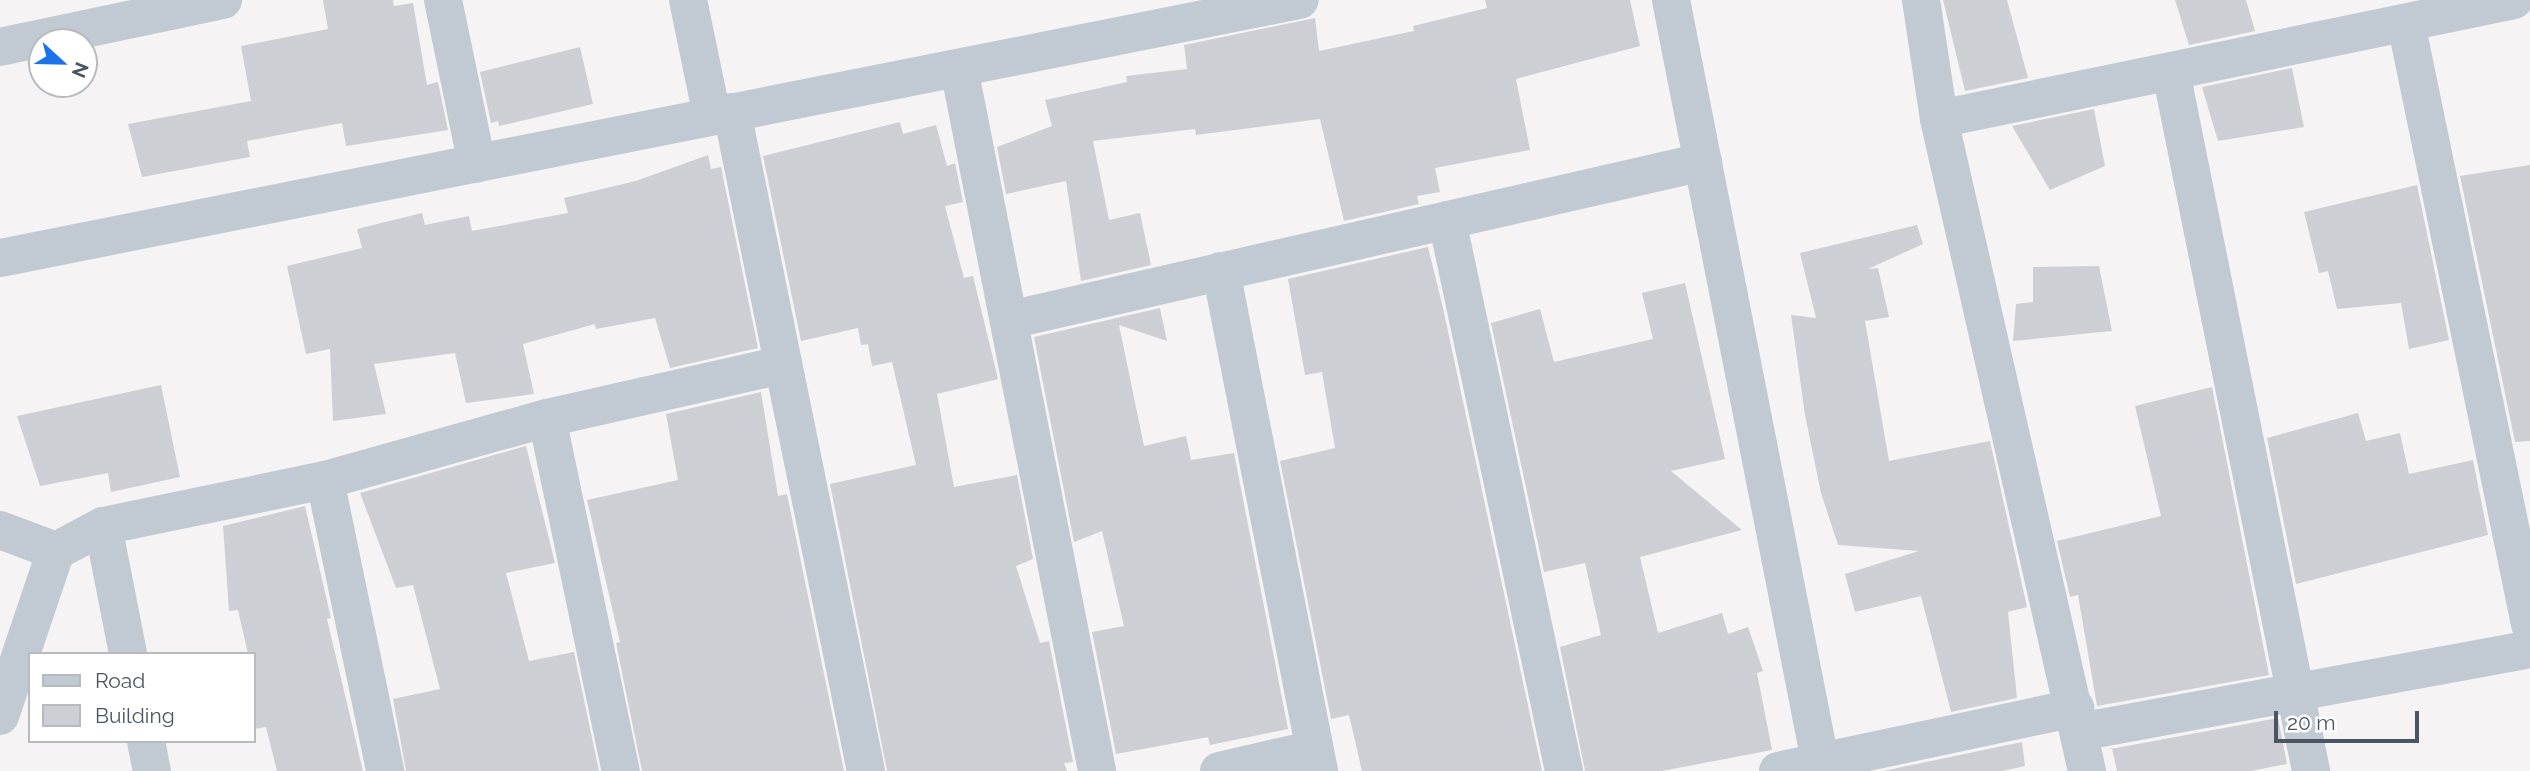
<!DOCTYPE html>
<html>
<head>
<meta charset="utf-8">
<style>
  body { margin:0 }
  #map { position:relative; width:2530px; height:771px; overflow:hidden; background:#f5f3f3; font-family:Raleway,sans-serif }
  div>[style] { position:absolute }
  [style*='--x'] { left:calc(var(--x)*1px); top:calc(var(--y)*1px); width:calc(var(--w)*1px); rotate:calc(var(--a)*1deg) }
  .building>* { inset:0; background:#cdcfd5 }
  .street>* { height:38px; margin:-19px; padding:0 19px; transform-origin:19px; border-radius:19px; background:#c1cad2 }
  span { translate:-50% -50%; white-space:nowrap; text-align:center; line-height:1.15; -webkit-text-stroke:5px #fff; paint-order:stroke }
  .legend { position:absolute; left:28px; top:652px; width:228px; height:91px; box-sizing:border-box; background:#fff; border:2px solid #b7bbc0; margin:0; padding:9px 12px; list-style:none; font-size:21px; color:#4a5661 }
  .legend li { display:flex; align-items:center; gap:14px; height:35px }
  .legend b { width:35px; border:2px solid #b7bbc0 }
  .north { position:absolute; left:28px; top:28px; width:70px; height:70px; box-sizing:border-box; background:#fff; border:2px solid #b7bbc0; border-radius:50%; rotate:112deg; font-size:19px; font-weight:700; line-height:28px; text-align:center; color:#4a5661 }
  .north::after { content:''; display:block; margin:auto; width:24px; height:32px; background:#1a73e8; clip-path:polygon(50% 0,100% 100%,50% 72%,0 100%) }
  .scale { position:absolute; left:2274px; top:711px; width:145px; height:32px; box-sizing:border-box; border:4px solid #4a5661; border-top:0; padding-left:9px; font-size:21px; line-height:24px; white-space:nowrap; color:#4a5661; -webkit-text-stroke:5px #fff; paint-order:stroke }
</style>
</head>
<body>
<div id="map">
  <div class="building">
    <div style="clip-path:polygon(323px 0,393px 0,394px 6px,413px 3px,427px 85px,438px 82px,448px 130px,346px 146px,342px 123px,247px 141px,250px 157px,142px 177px,128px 124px,251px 101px,241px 46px,328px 29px)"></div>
    <div style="clip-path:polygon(1485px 0,1630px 0,1640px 46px,1516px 79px,1530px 150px,1435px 168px,1440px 192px,1417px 196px,1419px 204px,1344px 221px,1320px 119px,1196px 135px,1195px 129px,1093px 141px,1109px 220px,1140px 213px,1151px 265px,1081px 281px,1066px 181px,1006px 194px,997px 147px,1052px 126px,1045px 100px,1127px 82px,1126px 76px,1187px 69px,1184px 45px,1315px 18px,1319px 51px,1414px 31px,1413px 26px,1487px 8px)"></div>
    <div style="clip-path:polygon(1943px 0,2007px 0,2028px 78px,1965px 91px)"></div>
    <div style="clip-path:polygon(2175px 0,2246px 0,2255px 31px,2189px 45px)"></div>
    <div style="clip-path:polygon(580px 47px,593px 104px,499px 126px,498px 121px,491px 123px,480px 72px)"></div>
    <div style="clip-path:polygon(2292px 68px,2304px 127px,2218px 141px,2202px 87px)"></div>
    <div style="clip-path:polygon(2094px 109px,2105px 166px,2050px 190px,2012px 126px)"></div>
    <div style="clip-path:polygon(900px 122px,903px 134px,936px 125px,947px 166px,955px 163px,963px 202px,945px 206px,964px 278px,973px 276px,998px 379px,937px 394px,954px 487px,1017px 475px,1033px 559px,1016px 566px,1040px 643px,1049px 641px,1073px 762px,1064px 763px,1067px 771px,887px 771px,830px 484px,916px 465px,892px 362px,872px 366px,868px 344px,861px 345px,858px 328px,801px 341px,763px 156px)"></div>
    <div style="clip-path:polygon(708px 155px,711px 169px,721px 167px,758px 348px,670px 368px,655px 318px,596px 329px,595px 324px,523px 344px,534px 394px,466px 403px,455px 353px,374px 364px,386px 414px,333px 421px,330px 349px,306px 354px,287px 266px,362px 248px,357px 229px,422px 213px,425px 225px,469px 216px,472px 231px,568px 213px,564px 198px,636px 181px)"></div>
    <div style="clip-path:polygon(2530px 165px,2530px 441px,2515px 442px,2460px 176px)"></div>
    <div style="clip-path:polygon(2417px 185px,2449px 340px,2409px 349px,2401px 303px,2337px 309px,2328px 271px,2319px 273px,2304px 212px)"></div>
    <div style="clip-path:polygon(1917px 225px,1923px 244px,1868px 269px,1878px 268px,1889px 317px,1865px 321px,1889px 461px,1990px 441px,2027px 607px,2008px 612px,2017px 698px,1951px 712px,1921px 596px,1855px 612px,1845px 574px,1919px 551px,1838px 545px,1821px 493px,1805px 415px,1791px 315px,1816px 318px,1800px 253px)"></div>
    <div style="clip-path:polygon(1428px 247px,1443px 308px,1542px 771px,1362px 771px,1349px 715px,1331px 719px,1280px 461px,1335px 448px,1322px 372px,1305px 375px,1288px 279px)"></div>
    <div style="clip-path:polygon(2099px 266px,2112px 331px,2013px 341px,2016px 304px,2033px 302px,2033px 267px)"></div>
    <div style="clip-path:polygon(1685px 283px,1725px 459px,1671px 471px,1742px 530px,1640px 557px,1658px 633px,1722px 613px,1728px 634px,1748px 627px,1763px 671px,1757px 673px,1772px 750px,1662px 771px,1585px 771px,1560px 647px,1601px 635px,1585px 563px,1544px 572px,1491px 323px,1540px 309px,1554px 362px,1653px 339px,1642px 293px)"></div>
    <div style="clip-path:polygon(1160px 308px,1167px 341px,1119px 325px,1144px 446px,1186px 436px,1191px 460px,1234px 453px,1288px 729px,1210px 745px,1208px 737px,1116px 754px,1092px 632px,1124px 626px,1102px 531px,1074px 542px,1034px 337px)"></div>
    <div style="clip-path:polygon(161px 385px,180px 477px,111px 492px,108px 473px,40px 486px,17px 416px)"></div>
    <div style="clip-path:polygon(2212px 387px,2269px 675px,2097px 706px,2078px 595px,2070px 597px,2057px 541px,2161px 516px,2135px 406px)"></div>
    <div style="clip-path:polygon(761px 392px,778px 496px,787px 494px,844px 771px,642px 771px,616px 643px,620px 642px,587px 500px,678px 480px,666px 414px)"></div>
    <div style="clip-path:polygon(2358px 413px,2366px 441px,2400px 433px,2409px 474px,2473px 460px,2488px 535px,2296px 584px,2267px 438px)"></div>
    <div style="clip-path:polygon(526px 446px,555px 563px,506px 573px,529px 661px,574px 652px,599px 771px,406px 771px,393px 699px,440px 689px,413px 585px,396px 588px,360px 493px)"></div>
    <div style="clip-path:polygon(305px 506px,331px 618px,327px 619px,363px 771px,277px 771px,266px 727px,254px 729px,254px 654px,248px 654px,238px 610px,229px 611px,223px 526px)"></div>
    <div style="clip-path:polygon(2278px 718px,2287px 764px,2251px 771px,2117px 771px,2112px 748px,2105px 750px)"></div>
    <div style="clip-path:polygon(2022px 742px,2025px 766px,2002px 771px,1883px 771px)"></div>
  </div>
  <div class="street">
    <div style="--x:443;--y:0;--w:167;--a:78.3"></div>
    <div style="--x:688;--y:0;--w:118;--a:78.3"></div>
    <div style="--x:1671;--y:0;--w:786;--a:78.92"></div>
    <div style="--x:1921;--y:0;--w:120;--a:81.4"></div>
    <div style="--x:1939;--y:119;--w:669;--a:77.21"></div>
    <div style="--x:2406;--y:23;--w:614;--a:78.34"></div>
    <div style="--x:0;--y:47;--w:228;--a:-11.9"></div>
    <div style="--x:959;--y:68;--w:716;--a:78.89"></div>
    <div style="--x:2171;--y:72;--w:713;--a:78.67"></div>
    <div style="--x:732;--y:112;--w:672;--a:78.51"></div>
    <div style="--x:1939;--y:119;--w:587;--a:-11.69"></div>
    <div style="--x:1447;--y:220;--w:563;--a:78.01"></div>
    <div style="--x:0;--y:258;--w:1325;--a:-11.23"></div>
    <div style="--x:1221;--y:271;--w:510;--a:78.91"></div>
    <div style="--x:1009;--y:320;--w:712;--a:-12.83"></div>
    <div style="--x:547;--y:418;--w:361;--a:78.2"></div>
    <div style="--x:325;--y:480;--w:297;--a:78.3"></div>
    <div style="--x:103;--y:526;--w:130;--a:78.9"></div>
    <div style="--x:0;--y:530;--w:60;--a:20.6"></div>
    <div style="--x:56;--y:551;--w:53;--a:-28"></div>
    <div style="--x:103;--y:526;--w:227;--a:-11.7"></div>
    <div style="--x:325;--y:480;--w:230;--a:-15.6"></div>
    <div style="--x:547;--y:418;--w:242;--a:-12.7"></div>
    <div style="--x:0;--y:716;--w:174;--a:-71.3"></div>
    <div style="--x:2079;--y:732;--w:459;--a:-10.4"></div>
    <div style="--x:146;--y:741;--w:31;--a:79"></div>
    <div style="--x:1219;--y:771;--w:98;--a:-12.9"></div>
    <div style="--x:1778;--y:771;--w:304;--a:-12"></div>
  </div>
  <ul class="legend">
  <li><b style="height:9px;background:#c1cad2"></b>Road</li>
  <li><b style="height:19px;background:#cdcfd5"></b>Building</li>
  </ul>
  <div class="north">N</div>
  <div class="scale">20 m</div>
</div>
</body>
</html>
